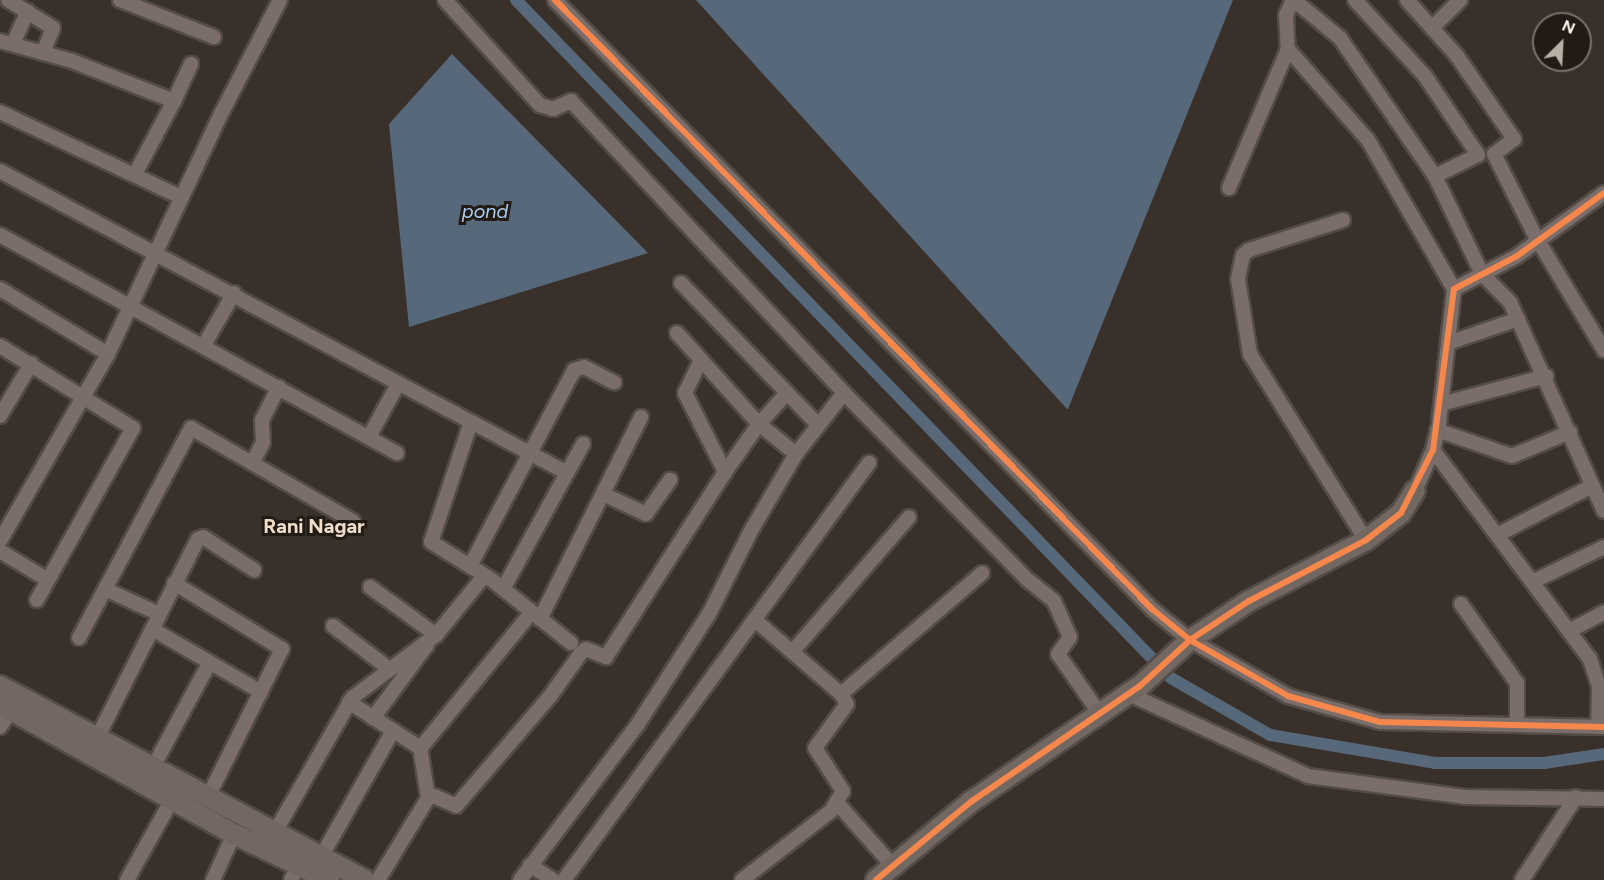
<!DOCTYPE html>
<html>
<head>
<meta charset="utf-8">
<style>
  body { margin:0 }
  #map { position:relative; width:1604px; height:880px; overflow:hidden; background:#393129; font-family:Figtree,sans-serif }
  div>[style] { position:absolute }
  [style*='--x'] { left:calc(var(--x)*1px); top:calc(var(--y)*1px); width:calc(var(--w)*1px); rotate:calc(var(--a)*1deg) }
  .water>* { inset:0; background:#57687b }
  .canal>* { height:12px; margin:-6px; padding:0 6px; transform-origin:6px; border-radius:6px; background:#57687b }
  .roads { filter:drop-shadow(2px 0 #534c46) drop-shadow(-2px 0 #534c46) drop-shadow(0 2px #534c46) drop-shadow(0 -2px #534c46) }
  .street>* { height:14px; margin:-7px; padding:0 7px; transform-origin:7px; border-radius:7px; background:#7a6d6a }
  .secondary>* { height:20px; margin:-10px; padding:0 10px; transform-origin:10px; border-radius:10px; background:#736761 }
  .cycleway>* { height:6px; margin:-3px; padding:0 3px; transform-origin:3px; border-radius:3px; background:#f5874c }
  span { translate:-50% -50%; white-space:nowrap; text-align:center; line-height:1.15; -webkit-text-stroke:6px #211b14; paint-order:stroke }
  .water-label { font-size:20px; color:#a8cdf7; font-style:italic }
  .neighbourhood-label { font-size:20px; color:#f0decc; font-weight:700 }
  .north { position:absolute; left:1532px; top:12px; width:60px; height:60px; box-sizing:border-box; background:#211b14; border:2px solid #79716a; border-radius:50%; rotate:24deg; font-size:16px; font-weight:700; line-height:24px; text-align:center; color:#fcf3ea }
  .north::after { content:''; display:block; margin:auto; width:21px; height:27px; background:#b8afa6; clip-path:polygon(50% 0,100% 100%,50% 72%,0 100%) }
</style>
</head>
<body>
<div id="map">
  <div class="water">
    <div style="clip-path:polygon(696px 0,1233px 0,1068px 409px,1067px 409px)"></div>
    <div style="clip-path:polygon(452px 54px,648px 253px,409px 327px,389px 124px)"></div>
  </div>
  <div class="canal">
    <div style="--x:516;--y:0;--w:943;--a:45.99"></div>
    <div style="--x:1171;--y:678;--w:114;--a:29.9"></div>
    <div style="--x:1270;--y:735;--w:167;--a:9.6"></div>
    <div style="--x:1435;--y:763;--w:109;--a:0"></div>
    <div style="--x:1544;--y:763;--w:61;--a:-8.5"></div>
  </div>
  <div class="roads">
    <div class="street">
      <div style="--x:8;--y:0;--w:53;--a:31.9"></div>
      <div style="--x:53;--y:28;--w:27;--a:112"></div>
      <div style="--x:120;--y:0;--w:101;--a:21.5"></div>
      <div style="--x:445;--y:0;--w:142;--a:47.9"></div>
      <div style="--x:540;--y:105;--w:14;--a:17"></div>
      <div style="--x:553;--y:109;--w:20;--a:-24"></div>
      <div style="--x:571;--y:101;--w:400;--a:46.9"></div>
      <div style="--x:555;--y:0;--w:853;--a:45.57"></div>
      <div style="--x:1152;--y:609;--w:49;--a:39.2"></div>
      <div style="--x:1190;--y:640;--w:113;--a:29.7"></div>
      <div style="--x:1288;--y:696;--w:96;--a:15.8"></div>
      <div style="--x:1380;--y:722;--w:224;--a:1.3"></div>
      <div style="--x:1293;--y:0;--w:17;--a:115"></div>
      <div style="--x:1286;--y:15;--w:34;--a:87"></div>
      <div style="--x:1288;--y:49;--w:121;--a:48.7"></div>
      <div style="--x:1368;--y:140;--w:172;--a:60"></div>
      <div style="--x:1294;--y:0;--w:60;--a:39.6"></div>
      <div style="--x:1340;--y:38;--w:168;--a:55.5"></div>
      <div style="--x:1355;--y:0;--w:103;--a:47.4"></div>
      <div style="--x:1425;--y:76;--w:95;--a:56.1"></div>
      <div style="--x:1478;--y:155;--w:48;--a:154"></div>
      <div style="--x:1435;--y:176;--w:109;--a:64.4"></div>
      <div style="--x:1482;--y:274;--w:40;--a:45"></div>
      <div style="--x:1510;--y:302;--w:229;--a:65.8"></div>
      <div style="--x:1407;--y:0;--w:75;--a:48.2"></div>
      <div style="--x:1457;--y:56;--w:101;--a:55.5"></div>
      <div style="--x:1514;--y:139;--w:25;--a:143"></div>
      <div style="--x:1494;--y:154;--w:95;--a:63.2"></div>
      <div style="--x:1537;--y:239;--w:130;--a:58.9"></div>
      <div style="--x:1432;--y:28;--w:40;--a:-45"></div>
      <div style="--x:0;--y:41;--w:75;--a:15.5"></div>
      <div style="--x:72;--y:61;--w:110;--a:21.4"></div>
      <div style="--x:174;--y:101;--w:41;--a:-65.3"></div>
      <div style="--x:13;--y:44;--w:36;--a:-66"></div>
      <div style="--x:0;--y:112;--w:200;--a:25.2"></div>
      <div style="--x:0;--y:171;--w:642;--a:28.04"></div>
      <div style="--x:135;--y:174;--w:83;--a:-61.9"></div>
      <div style="--x:1229;--y:188;--w:151;--a:-67"></div>
      <div style="--x:1343;--y:220;--w:99;--a:162.3"></div>
      <div style="--x:1249;--y:250;--w:8;--a:140"></div>
      <div style="--x:1243;--y:255;--w:25;--a:102"></div>
      <div style="--x:1238;--y:279;--w:76;--a:80.9"></div>
      <div style="--x:1250;--y:354;--w:219;--a:58.1"></div>
      <div style="--x:0;--y:235;--w:453;--a:28.8"></div>
      <div style="--x:681;--y:283;--w:197;--a:46"></div>
      <div style="--x:0;--y:289;--w:126;--a:31"></div>
      <div style="--x:677;--y:333;--w:122;--a:48"></div>
      <div style="--x:759;--y:424;--w:48;--a:39"></div>
      <div style="--x:796;--y:454;--w:78;--a:-51.8"></div>
      <div style="--x:844;--y:393;--w:262;--a:45.5"></div>
      <div style="--x:1028;--y:580;--w:33;--a:39"></div>
      <div style="--x:1054;--y:601;--w:39;--a:66"></div>
      <div style="--x:1070;--y:637;--w:21;--a:125"></div>
      <div style="--x:1058;--y:654;--w:73;--a:55"></div>
      <div style="--x:1448;--y:343;--w:74;--a:-18.9"></div>
      <div style="--x:204;--y:345;--w:60;--a:-60"></div>
      <div style="--x:0;--y:346;--w:156;--a:31.7"></div>
      <div style="--x:133;--y:428;--w:197;--a:119.2"></div>
      <div style="--x:701;--y:360;--w:37;--a:116"></div>
      <div style="--x:685;--y:393;--w:89;--a:63.1"></div>
      <div style="--x:1441;--y:404;--w:109;--a:-14.9"></div>
      <div style="--x:0;--y:416;--w:61;--a:-59.2"></div>
      <div style="--x:471;--y:422;--w:126;--a:108.4"></div>
      <div style="--x:431;--y:542;--w:72;--a:31.9"></div>
      <div style="--x:492;--y:580;--w:101;--a:38.6"></div>
      <div style="--x:1437;--y:430;--w:79;--a:19.1"></div>
      <div style="--x:1512;--y:456;--w:63;--a:-22.5"></div>
      <div style="--x:369;--y:437;--w:60;--a:-61.3"></div>
      <div style="--x:1433;--y:450;--w:261;--a:53.1"></div>
      <div style="--x:1590;--y:659;--w:29;--a:72"></div>
      <div style="--x:1599;--y:687;--w:40;--a:91.4"></div>
      <div style="--x:253;--y:462;--w:22;--a:-63"></div>
      <div style="--x:263;--y:442;--w:22;--a:-93"></div>
      <div style="--x:262;--y:420;--w:37;--a:-63"></div>
      <div style="--x:1415;--y:491;--w:45;--a:-66.3"></div>
      <div style="--x:1433;--y:450;--w:28;--a:-77"></div>
      <div style="--x:1439;--y:423;--w:135;--a:-83.6"></div>
      <div style="--x:1454;--y:289;--w:71;--a:-27.6"></div>
      <div style="--x:1517;--y:256;--w:107;--a:-35.9"></div>
      <div style="--x:603;--y:494;--w:47;--a:24.9"></div>
      <div style="--x:646;--y:514;--w:42;--a:-54.8"></div>
      <div style="--x:1499;--y:534;--w:105;--a:-27.3"></div>
      <div style="--x:0;--y:541;--w:216;--a:-60"></div>
      <div style="--x:108;--y:354;--w:268;--a:-64.8"></div>
      <div style="--x:222;--y:112;--w:126;--a:-62.6"></div>
      <div style="--x:0;--y:551;--w:56;--a:31.1"></div>
      <div style="--x:470;--y:566;--w:222;--a:-62"></div>
      <div style="--x:574;--y:370;--w:10;--a:-17"></div>
      <div style="--x:584;--y:367;--w:34;--a:27"></div>
      <div style="--x:1532;--y:582;--w:80;--a:-25.9"></div>
      <div style="--x:174;--y:583;--w:127;--a:31.4"></div>
      <div style="--x:282;--y:649;--w:165;--a:116.6"></div>
      <div style="--x:370;--y:587;--w:82;--a:36"></div>
      <div style="--x:105;--y:589;--w:60;--a:24.8"></div>
      <div style="--x:503;--y:589;--w:166;--a:-61.1"></div>
      <div style="--x:1461;--y:604;--w:97;--a:54.7"></div>
      <div style="--x:1517;--y:683;--w:42;--a:90"></div>
      <div style="--x:540;--y:619;--w:226;--a:-63.4"></div>
      <div style="--x:333;--y:626;--w:69;--a:37.4"></div>
      <div style="--x:152;--y:629;--w:126;--a:30"></div>
      <div style="--x:1569;--y:631;--w:40;--a:-28"></div>
      <div style="--x:79;--y:638;--w:238;--a:-61.9"></div>
      <div style="--x:191;--y:428;--w:187;--a:29.9"></div>
      <div style="--x:793;--y:651;--w:177;--a:-49.1"></div>
      <div style="--x:841;--y:694;--w:186;--a:-40.6"></div>
      <div style="--x:1129;--y:694;--w:197;--a:24.6"></div>
      <div style="--x:1308;--y:776;--w:158;--a:7.6"></div>
      <div style="--x:1465;--y:797;--w:139;--a:0.8"></div>
      <div style="--x:349;--y:702;--w:81;--a:32.9"></div>
      <div style="--x:417;--y:746;--w:6;--a:-9"></div>
      <div style="--x:423;--y:745;--w:172;--a:-50.7"></div>
      <div style="--x:373;--y:718;--w:91;--a:-53.5"></div>
      <div style="--x:0;--y:727;--w:21;--a:-55"></div>
      <div style="--x:97;--y:738;--w:223;--a:-63.1"></div>
      <div style="--x:198;--y:539;--w:5;--a:-22"></div>
      <div style="--x:203;--y:537;--w:61;--a:32.9"></div>
      <div style="--x:420;--y:747;--w:52;--a:81.1"></div>
      <div style="--x:153;--y:767;--w:119;--a:-61.5"></div>
      <div style="--x:838;--y:804;--w:83;--a:48.4"></div>
      <div style="--x:275;--y:832;--w:155;--a:-60.1"></div>
      <div style="--x:352;--y:698;--w:105;--a:-36.9"></div>
      <div style="--x:436;--y:635;--w:77;--a:-50.8"></div>
      <div style="--x:321;--y:857;--w:145;--a:-60.3"></div>
      <div style="--x:530;--y:865;--w:27;--a:33"></div>
      <div style="--x:127;--y:880;--w:94;--a:-60.7"></div>
      <div style="--x:213;--y:880;--w:51;--a:-65.5"></div>
      <div style="--x:291;--y:880;--w:24;--a:-62"></div>
      <div style="--x:378;--y:880;--w:96;--a:-58.6"></div>
      <div style="--x:428;--y:798;--w:6;--a:-18"></div>
      <div style="--x:434;--y:796;--w:24;--a:24"></div>
      <div style="--x:456;--y:806;--w:146;--a:-49.4"></div>
      <div style="--x:551;--y:695;--w:52;--a:-54.5"></div>
      <div style="--x:581;--y:653;--w:6;--a:-39"></div>
      <div style="--x:586;--y:649;--w:22;--a:22"></div>
      <div style="--x:606;--y:657;--w:220;--a:-57.2"></div>
      <div style="--x:725;--y:472;--w:59;--a:-54.7"></div>
      <div style="--x:759;--y:424;--w:42;--a:-47.9"></div>
      <div style="--x:520;--y:880;--w:196;--a:-52.9"></div>
      <div style="--x:638;--y:724;--w:131;--a:-57.2"></div>
      <div style="--x:709;--y:614;--w:95;--a:-63.2"></div>
      <div style="--x:752;--y:529;--w:87;--a:-59.6"></div>
      <div style="--x:564;--y:880;--w:517;--a:-53.82"></div>
      <div style="--x:742;--y:880;--w:113;--a:-37.8"></div>
      <div style="--x:831;--y:811;--w:23;--a:-59"></div>
      <div style="--x:843;--y:791;--w:51;--a:-123.1"></div>
      <div style="--x:815;--y:748;--w:54;--a:-54"></div>
      <div style="--x:847;--y:704;--w:12;--a:-121"></div>
      <div style="--x:841;--y:694;--w:113;--a:-139.3"></div>
      <div style="--x:1522;--y:880;--w:99;--a:-57"></div>
    </div>
    <div class="secondary">
      <div style="--x:0;--y:686;--w:413;--a:28"></div>
      <div style="--x:0;--y:704;--w:268;--a:29.1"></div>
      <div style="--x:234;--y:834;--w:106;--a:25.8"></div>
      <div style="--x:876;--y:880;--w:124;--a:-39.5"></div>
      <div style="--x:972;--y:801;--w:204;--a:-34.4"></div>
      <div style="--x:1140;--y:686;--w:68;--a:-42.6"></div>
      <div style="--x:1190;--y:640;--w:71;--a:-33.5"></div>
      <div style="--x:1249;--y:601;--w:132;--a:-27.5"></div>
      <div style="--x:1366;--y:540;--w:44;--a:-37.6"></div>
      <div style="--x:1401;--y:513;--w:26;--a:-58"></div>
    </div>
  </div>
  <div class="cycleway">
    <div style="--x:555;--y:0;--w:853;--a:45.57"></div>
    <div style="--x:1152;--y:609;--w:49;--a:39.2"></div>
    <div style="--x:1190;--y:640;--w:113;--a:29.7"></div>
    <div style="--x:1288;--y:696;--w:96;--a:15.8"></div>
    <div style="--x:1380;--y:722;--w:224;--a:1.3"></div>
    <div style="--x:876;--y:880;--w:124;--a:-39.5"></div>
    <div style="--x:972;--y:801;--w:204;--a:-34.4"></div>
    <div style="--x:1140;--y:686;--w:68;--a:-42.6"></div>
    <div style="--x:1190;--y:640;--w:71;--a:-33.5"></div>
    <div style="--x:1249;--y:601;--w:132;--a:-27.5"></div>
    <div style="--x:1366;--y:540;--w:44;--a:-37.6"></div>
    <div style="--x:1401;--y:513;--w:71;--a:-63.1"></div>
    <div style="--x:1433;--y:450;--w:162;--a:-82.6"></div>
    <div style="--x:1454;--y:289;--w:71;--a:-27.6"></div>
    <div style="--x:1517;--y:256;--w:107;--a:-35.9"></div>
  </div>
  <div class="water-label">
    <span style="left:485px;top:211px">pond</span>
  </div>
  <div class="neighbourhood-label">
    <span style="left:314px;top:526px">Rani Nagar</span>
  </div>
  <div class="north">N</div>
</div>
</body>
</html>
